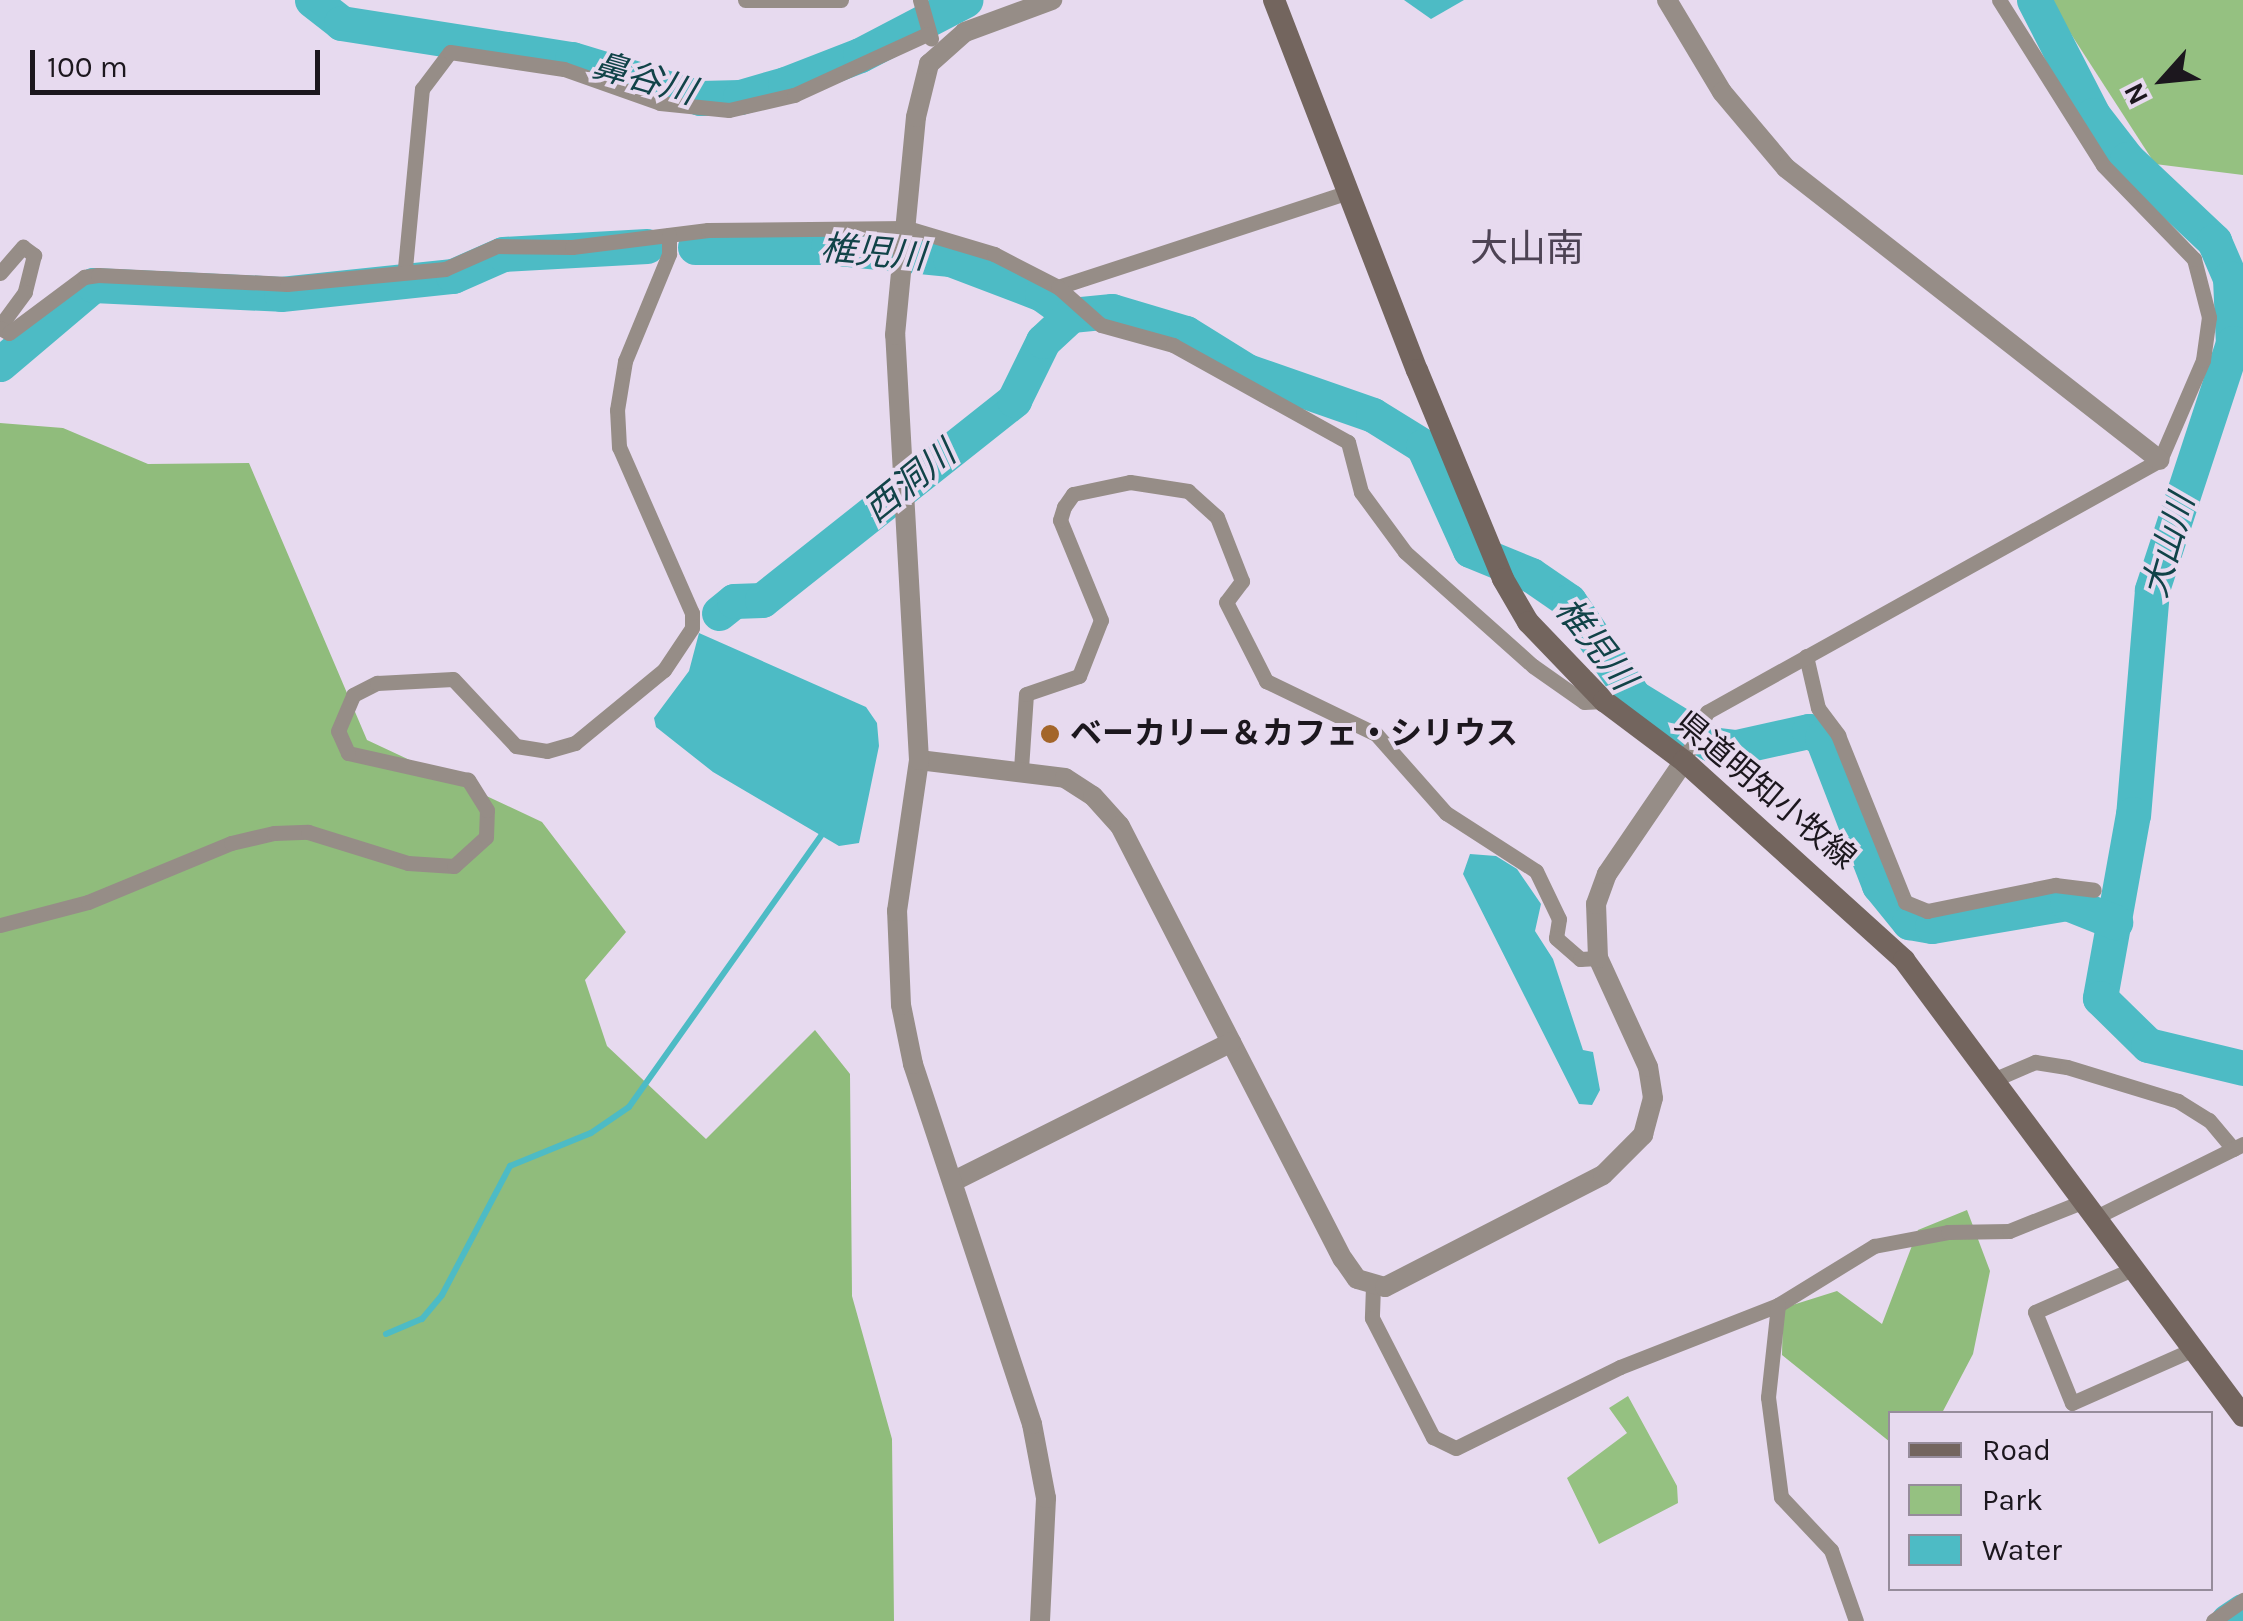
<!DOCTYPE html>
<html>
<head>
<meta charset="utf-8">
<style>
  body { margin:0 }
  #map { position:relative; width:2243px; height:1621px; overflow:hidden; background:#e7daef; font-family:Karla,"Noto Sans JP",sans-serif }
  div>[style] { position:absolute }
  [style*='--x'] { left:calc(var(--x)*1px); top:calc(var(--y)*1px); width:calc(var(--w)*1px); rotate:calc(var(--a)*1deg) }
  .green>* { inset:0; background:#95c181 }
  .forest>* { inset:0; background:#90bc7c }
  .water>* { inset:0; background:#4dbbc5 }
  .stream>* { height:6px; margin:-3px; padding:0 3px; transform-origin:3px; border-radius:3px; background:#4dbbc5 }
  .river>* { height:35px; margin:-17.5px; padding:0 17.5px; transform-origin:17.5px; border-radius:17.5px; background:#4dbbc5 }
  .minor>* { height:15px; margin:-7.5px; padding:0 7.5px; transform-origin:7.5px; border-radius:7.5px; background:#968d87 }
  .tertiary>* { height:20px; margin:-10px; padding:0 10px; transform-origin:10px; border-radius:10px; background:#968d87 }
  .secondary>* { height:22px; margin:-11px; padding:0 11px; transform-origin:11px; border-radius:11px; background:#73655e }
  .dots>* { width:28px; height:28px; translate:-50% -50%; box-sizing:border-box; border:5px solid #e7daef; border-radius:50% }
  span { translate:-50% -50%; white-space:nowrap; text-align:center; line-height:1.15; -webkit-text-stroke:8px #e7daef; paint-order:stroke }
  .poi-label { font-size:32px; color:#1c171e; font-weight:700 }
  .left { translate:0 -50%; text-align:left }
  .street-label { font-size:32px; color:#1c171e }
  .water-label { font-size:35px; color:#114348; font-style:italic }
  .quarter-label { font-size:38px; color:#4d4354 }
  .legend { position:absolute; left:1888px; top:1411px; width:325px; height:180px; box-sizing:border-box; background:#e7daef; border:2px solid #968c9b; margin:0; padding:12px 18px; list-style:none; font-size:30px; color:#1c171e }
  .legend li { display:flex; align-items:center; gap:20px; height:50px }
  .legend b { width:50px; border:2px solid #968c9b }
  .north { position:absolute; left:2113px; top:30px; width:100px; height:100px; -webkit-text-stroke:8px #e7daef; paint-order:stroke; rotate:243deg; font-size:28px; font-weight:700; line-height:40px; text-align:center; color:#1c171e }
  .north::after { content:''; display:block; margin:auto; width:35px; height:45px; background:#1c171e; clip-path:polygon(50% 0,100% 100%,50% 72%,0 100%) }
  .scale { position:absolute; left:30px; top:50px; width:290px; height:45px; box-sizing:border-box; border:5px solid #1c171e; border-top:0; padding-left:12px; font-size:30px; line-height:35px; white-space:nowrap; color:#1c171e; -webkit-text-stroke:8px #e7daef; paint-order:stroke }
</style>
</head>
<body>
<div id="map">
  <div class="green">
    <div style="clip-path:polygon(2049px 0,2243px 0,2243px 175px,2155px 164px)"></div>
    <div style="clip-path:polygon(1628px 1396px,1677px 1486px,1678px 1503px,1599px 1544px,1567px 1478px,1627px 1433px,1609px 1408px)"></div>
  </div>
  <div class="forest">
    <div style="clip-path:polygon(0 423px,63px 428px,148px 464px,249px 463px,367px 740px,542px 822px,626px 932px,585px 980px,607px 1046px,706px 1139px,815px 1030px,850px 1074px,852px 1296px,892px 1439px,894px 1621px,0 1621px)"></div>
    <div style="clip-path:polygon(1967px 1210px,1990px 1271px,1973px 1354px,1942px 1413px,1890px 1414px,1890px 1442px,1782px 1355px,1783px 1308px,1837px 1291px,1882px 1324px,1918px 1230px)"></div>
  </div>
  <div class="water">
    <div style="clip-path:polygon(1404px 0,1464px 0,1431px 19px)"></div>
    <div style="clip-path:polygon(699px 633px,866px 707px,877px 723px,879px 746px,859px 843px,839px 846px,713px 772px,656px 727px,654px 718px,689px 671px)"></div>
    <div style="clip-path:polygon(1470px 854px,1496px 856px,1517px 869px,1541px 904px,1535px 931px,1553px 959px,1583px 1050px,1593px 1052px,1600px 1090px,1592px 1105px,1579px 1104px,1463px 874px)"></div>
  </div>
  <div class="stream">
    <div style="--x:386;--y:1334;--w:39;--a:-23"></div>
    <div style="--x:422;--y:1319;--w:31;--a:-50"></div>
    <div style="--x:442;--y:1295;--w:146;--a:-62.2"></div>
    <div style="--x:510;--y:1166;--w:87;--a:-22.2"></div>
    <div style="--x:591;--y:1133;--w:46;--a:-34.4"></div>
    <div style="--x:629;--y:1107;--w:336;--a:-54.7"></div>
  </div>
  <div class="river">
    <div style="--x:312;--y:0;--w:37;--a:38"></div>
    <div style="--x:341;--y:23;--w:234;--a:8.9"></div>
    <div style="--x:572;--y:59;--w:134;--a:16.9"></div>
    <div style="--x:700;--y:98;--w:40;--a:-1.4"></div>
    <div style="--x:740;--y:97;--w:47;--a:-16.1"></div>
    <div style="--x:785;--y:84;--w:80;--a:-21.1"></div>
    <div style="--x:860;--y:55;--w:119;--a:-27.6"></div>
    <div style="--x:2034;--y:0;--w:129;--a:62.8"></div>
    <div style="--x:2093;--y:115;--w:56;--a:52.3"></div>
    <div style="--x:2127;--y:159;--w:120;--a:43.3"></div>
    <div style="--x:2214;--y:241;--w:40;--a:66.6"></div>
    <div style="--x:2230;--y:278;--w:65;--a:87.4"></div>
    <div style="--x:2233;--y:343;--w:260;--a:108.2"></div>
    <div style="--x:2152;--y:590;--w:225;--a:94.8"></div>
    <div style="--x:2133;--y:814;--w:187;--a:100.2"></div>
    <div style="--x:2100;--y:998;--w:67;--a:44.4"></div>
    <div style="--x:2148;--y:1045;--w:98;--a:13.6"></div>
    <div style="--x:695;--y:247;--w:133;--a:0"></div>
    <div style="--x:828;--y:247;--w:123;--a:5.6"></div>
    <div style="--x:950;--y:259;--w:98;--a:20.8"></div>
    <div style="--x:1042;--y:294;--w:36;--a:36"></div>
    <div style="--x:1071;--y:315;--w:41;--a:-5.6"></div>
    <div style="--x:1112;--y:311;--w:77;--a:16.6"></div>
    <div style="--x:1186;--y:333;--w:72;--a:31.9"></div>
    <div style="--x:1247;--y:371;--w:133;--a:19.2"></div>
    <div style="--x:1373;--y:415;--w:59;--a:31.8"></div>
    <div style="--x:1423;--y:446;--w:114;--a:65.7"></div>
    <div style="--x:1470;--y:550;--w:66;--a:22.3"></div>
    <div style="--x:1531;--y:575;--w:46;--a:34.4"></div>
    <div style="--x:1569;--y:601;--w:116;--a:55.9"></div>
    <div style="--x:1634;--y:697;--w:90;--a:31.4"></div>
    <div style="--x:1711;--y:744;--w:25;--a:7"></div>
    <div style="--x:1736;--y:747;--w:75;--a:-12.4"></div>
    <div style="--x:1809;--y:731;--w:15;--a:28"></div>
    <div style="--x:1822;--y:738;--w:158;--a:68.8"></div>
    <div style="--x:1879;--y:885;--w:48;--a:51"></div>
    <div style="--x:1909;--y:922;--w:23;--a:10"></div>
    <div style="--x:1932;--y:926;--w:137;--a:-9.7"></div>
    <div style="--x:2067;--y:903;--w:52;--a:21.6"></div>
    <div style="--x:0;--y:364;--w:122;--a:-40.3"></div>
    <div style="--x:93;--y:285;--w:188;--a:2.7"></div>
    <div style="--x:281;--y:294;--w:173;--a:-6"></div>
    <div style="--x:453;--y:276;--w:55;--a:-23.7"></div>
    <div style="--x:503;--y:254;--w:144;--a:-3.2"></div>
    <div style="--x:719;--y:613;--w:19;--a:-39"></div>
    <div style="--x:734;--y:601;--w:28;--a:-2"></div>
    <div style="--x:762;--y:600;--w:322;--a:-38.4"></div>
    <div style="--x:1014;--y:400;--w:66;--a:-63.8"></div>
    <div style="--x:1043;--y:341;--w:38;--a:-43"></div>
    <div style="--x:2228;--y:1621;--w:18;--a:-34"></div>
  </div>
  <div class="minor">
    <div style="--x:745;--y:0;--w:96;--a:0"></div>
    <div style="--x:920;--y:0;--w:40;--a:74"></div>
    <div style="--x:405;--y:268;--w:180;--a:-84.6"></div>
    <div style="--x:422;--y:89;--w:46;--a:-52.9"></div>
    <div style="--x:450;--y:52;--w:115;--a:8.5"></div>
    <div style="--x:564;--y:69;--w:102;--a:19.5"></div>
    <div style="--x:660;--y:103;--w:69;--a:5.8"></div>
    <div style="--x:729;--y:110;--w:67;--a:-13"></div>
    <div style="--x:794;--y:95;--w:146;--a:-24.6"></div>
    <div style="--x:0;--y:273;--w:35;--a:-49"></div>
    <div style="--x:23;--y:247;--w:14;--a:36"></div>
    <div style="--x:34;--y:255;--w:38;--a:104"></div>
    <div style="--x:25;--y:292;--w:42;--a:126.3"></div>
    <div style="--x:1058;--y:287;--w:306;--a:-18.1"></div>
    <div style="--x:0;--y:328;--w:10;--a:29"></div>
    <div style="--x:9;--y:333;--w:94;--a:-36.7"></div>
    <div style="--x:84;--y:277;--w:14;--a:-8"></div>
    <div style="--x:98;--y:275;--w:189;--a:2.7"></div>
    <div style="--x:287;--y:284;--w:159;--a:-5.4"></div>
    <div style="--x:445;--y:269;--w:57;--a:-23.9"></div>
    <div style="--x:497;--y:246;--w:75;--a:0.8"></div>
    <div style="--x:572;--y:247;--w:137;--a:-7.1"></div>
    <div style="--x:708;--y:230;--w:199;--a:-0.6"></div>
    <div style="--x:907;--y:228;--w:91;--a:16.6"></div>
    <div style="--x:994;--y:254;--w:72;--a:27.3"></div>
    <div style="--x:1058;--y:287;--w:57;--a:41.5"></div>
    <div style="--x:1101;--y:325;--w:75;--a:15.5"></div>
    <div style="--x:1173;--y:345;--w:200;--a:29"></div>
    <div style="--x:1348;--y:442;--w:52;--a:75.4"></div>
    <div style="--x:1361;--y:492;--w:74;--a:53.7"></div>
    <div style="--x:1405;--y:552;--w:171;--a:41.7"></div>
    <div style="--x:1533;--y:666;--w:62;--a:35.2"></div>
    <div style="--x:1584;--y:702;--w:20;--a:-3"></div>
    <div style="--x:1806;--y:656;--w:53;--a:77"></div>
    <div style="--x:1818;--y:708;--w:34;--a:53"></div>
    <div style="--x:1838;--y:735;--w:180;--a:68.1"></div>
    <div style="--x:1905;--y:902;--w:24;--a:22"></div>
    <div style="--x:1927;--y:911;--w:131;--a:-11.5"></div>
    <div style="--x:2055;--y:885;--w:39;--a:7"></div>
    <div style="--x:1684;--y:761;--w:54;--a:-64.9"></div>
    <div style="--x:1707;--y:712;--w:518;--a:-29.09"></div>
    <div style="--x:2160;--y:460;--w:109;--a:-66.7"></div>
    <div style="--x:2203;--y:360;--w:43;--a:-82.1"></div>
    <div style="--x:2209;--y:317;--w:60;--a:-104.5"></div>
    <div style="--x:2194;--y:259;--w:131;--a:-134.1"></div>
    <div style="--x:2103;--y:165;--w:195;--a:-122.2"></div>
    <div style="--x:1021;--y:769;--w:75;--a:-86.2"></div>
    <div style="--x:1026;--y:694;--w:56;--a:-18.8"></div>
    <div style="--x:1079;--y:676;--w:60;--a:-68.6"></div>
    <div style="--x:1101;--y:620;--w:108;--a:-112.3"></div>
    <div style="--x:1060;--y:520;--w:14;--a:-73"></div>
    <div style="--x:1064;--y:507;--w:16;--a:-55"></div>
    <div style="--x:1073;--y:494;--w:58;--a:-11.9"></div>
    <div style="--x:1130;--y:482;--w:59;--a:8.8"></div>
    <div style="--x:1188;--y:491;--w:39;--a:42"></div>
    <div style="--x:1217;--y:517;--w:69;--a:68.7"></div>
    <div style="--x:1242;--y:581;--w:26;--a:127"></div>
    <div style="--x:1226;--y:602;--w:89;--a:63.1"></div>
    <div style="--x:1266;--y:681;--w:122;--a:25.7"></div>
    <div style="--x:1376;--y:734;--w:106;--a:48.5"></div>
    <div style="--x:1446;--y:813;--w:107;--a:32.8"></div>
    <div style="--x:1536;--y:871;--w:53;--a:64.4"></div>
    <div style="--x:1559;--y:919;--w:19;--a:99"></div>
    <div style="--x:1556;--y:938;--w:32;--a:41"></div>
    <div style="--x:1580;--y:959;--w:18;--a:-3"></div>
    <div style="--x:0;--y:925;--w:91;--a:-14.6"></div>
    <div style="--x:88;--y:902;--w:155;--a:-22.4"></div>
    <div style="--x:231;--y:843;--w:44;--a:-13.1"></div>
    <div style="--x:274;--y:833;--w:34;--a:-2"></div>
    <div style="--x:308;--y:832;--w:105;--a:17.2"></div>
    <div style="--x:408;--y:863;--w:46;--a:3.7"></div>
    <div style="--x:454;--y:866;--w:43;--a:-42.2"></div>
    <div style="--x:486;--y:837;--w:27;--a:-88"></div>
    <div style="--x:487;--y:810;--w:36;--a:-122"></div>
    <div style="--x:468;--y:780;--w:123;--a:-167.3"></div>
    <div style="--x:348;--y:753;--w:24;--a:-114"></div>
    <div style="--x:338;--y:731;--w:39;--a:-67"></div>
    <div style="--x:353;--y:695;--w:27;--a:-27"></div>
    <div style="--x:377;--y:683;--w:76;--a:-3"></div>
    <div style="--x:453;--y:679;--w:92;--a:46.8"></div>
    <div style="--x:516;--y:746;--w:31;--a:9"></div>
    <div style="--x:547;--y:751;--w:29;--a:-16"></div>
    <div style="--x:575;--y:743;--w:115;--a:-39.4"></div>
    <div style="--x:664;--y:670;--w:50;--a:-56.3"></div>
    <div style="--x:692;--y:628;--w:15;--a:-90"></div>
    <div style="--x:692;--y:613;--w:181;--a:-113.7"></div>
    <div style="--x:619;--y:447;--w:37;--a:-93"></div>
    <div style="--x:617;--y:410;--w:50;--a:-80.7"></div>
    <div style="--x:625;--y:361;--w:116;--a:-67.6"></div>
    <div style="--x:669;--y:254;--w:19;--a:-90"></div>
    <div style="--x:1993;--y:1080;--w:46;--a:-23.2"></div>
    <div style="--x:2035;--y:1062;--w:32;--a:9"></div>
    <div style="--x:2067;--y:1067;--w:116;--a:17"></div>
    <div style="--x:2178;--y:1101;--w:36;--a:32"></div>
    <div style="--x:2209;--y:1120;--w:38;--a:50"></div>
    <div style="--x:2098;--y:1216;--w:162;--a:-26.4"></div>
    <div style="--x:2135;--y:1268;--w:109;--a:156.3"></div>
    <div style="--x:2035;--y:1312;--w:98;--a:67.9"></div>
    <div style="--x:2072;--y:1403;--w:133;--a:-23.9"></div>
    <div style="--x:1373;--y:1286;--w:32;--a:92"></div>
    <div style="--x:1372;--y:1318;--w:134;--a:62.9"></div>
    <div style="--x:1433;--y:1437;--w:25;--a:26"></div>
    <div style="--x:1456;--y:1448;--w:183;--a:-26.3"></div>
    <div style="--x:1620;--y:1367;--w:170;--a:-21.4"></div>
    <div style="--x:1778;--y:1305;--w:113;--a:-31.6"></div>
    <div style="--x:1874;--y:1246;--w:75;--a:-10.7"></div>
    <div style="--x:1948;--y:1232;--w:61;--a:-0.9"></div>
    <div style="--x:2009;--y:1231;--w:81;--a:-21.8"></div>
    <div style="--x:1778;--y:1305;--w:93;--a:96.2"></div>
    <div style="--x:1768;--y:1397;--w:101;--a:82.6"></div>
    <div style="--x:1781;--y:1497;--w:73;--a:46.7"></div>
    <div style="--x:1831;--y:1550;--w:75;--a:70.6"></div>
    <div style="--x:2213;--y:1621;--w:37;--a:-35"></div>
  </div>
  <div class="tertiary">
    <div style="--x:1667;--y:0;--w:107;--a:59.1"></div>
    <div style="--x:1722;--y:92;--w:99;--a:49.9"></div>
    <div style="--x:1786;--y:168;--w:474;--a:38"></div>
    <div style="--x:919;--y:760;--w:147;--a:7"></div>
    <div style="--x:1065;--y:778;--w:33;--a:33"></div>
    <div style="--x:1093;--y:796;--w:40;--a:48"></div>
    <div style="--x:1120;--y:826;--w:487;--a:62.8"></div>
    <div style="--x:1343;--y:1259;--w:24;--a:55"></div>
    <div style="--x:1357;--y:1279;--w:29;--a:16"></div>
    <div style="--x:1385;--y:1287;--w:245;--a:-27.2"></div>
    <div style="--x:1603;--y:1175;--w:57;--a:-45"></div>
    <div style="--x:1643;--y:1135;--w:38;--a:-75"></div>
    <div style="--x:1653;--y:1098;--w:31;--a:-99"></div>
    <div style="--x:1648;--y:1067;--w:120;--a:-114.6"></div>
    <div style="--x:1598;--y:958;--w:54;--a:-92.1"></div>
    <div style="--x:1596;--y:904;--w:32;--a:-70"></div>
    <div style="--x:1607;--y:874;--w:137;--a:-55.7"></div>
    <div style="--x:954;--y:1181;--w:310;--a:-26.6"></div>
    <div style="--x:1040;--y:1621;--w:123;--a:-87.2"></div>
    <div style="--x:1046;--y:1498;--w:75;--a:-100.7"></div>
    <div style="--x:1032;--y:1424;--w:379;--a:-108.3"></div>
    <div style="--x:913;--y:1064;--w:60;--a:-101.5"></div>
    <div style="--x:901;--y:1005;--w:94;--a:-92.4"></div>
    <div style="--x:897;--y:911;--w:153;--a:-81.7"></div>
    <div style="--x:919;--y:760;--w:426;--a:-93.2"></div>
    <div style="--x:895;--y:335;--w:219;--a:-84.5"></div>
    <div style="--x:916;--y:117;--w:55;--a:-76.2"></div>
    <div style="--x:929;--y:64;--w:48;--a:-41.6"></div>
    <div style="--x:965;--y:32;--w:93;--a:-20.2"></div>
  </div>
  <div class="secondary">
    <div style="--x:1274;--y:0;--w:397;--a:68.9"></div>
    <div style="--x:1417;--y:370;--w:226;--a:67.6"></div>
    <div style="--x:1503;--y:579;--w:50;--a:59.8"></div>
    <div style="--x:1528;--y:622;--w:110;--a:46.1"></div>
    <div style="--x:1604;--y:701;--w:100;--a:36.9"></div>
    <div style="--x:1684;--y:761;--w:297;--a:42.1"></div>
    <div style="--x:1904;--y:960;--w:568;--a:53.37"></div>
  </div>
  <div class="dots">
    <div style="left:1050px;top:734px;background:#a3652a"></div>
  </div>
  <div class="poi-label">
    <span class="left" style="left:1070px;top:734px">ベーカリー＆カフェ・シリウス</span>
  </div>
  <div class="street-label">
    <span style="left:1765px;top:791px;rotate:40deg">県道明知小牧線</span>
  </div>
  <div class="water-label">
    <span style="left:644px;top:79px;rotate:16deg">鼻谷川</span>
    <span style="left:873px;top:253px;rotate:5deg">椎児川</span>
    <span style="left:910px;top:482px;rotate:-39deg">西洞川</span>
    <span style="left:2169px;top:546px;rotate:-74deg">大山川</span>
    <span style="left:1595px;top:644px;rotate:52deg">椎児川</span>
  </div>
  <div class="quarter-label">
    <span style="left:1527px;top:249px">大山南</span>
  </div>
  <ul class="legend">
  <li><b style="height:12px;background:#73655e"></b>Road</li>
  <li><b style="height:28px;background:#95c181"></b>Park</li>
  <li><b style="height:28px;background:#4dbbc5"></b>Water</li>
  </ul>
  <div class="north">N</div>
  <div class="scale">100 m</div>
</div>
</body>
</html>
